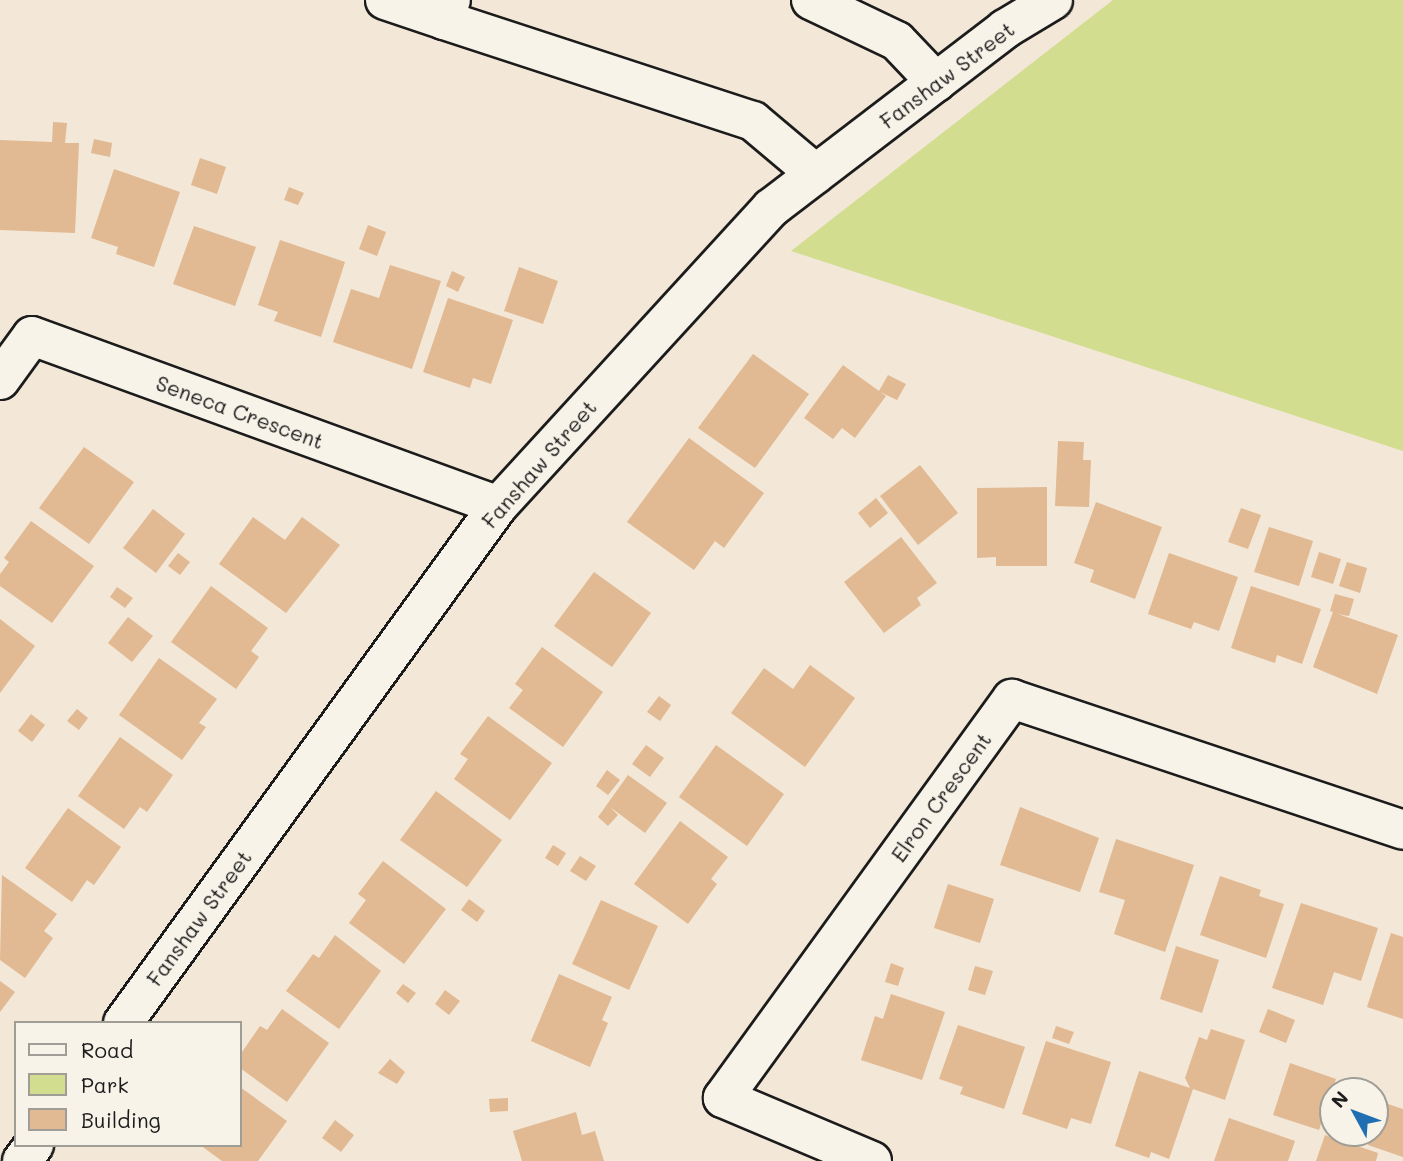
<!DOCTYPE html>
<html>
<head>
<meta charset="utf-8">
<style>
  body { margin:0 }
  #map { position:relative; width:1403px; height:1161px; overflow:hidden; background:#f3e7d7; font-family:Mali,sans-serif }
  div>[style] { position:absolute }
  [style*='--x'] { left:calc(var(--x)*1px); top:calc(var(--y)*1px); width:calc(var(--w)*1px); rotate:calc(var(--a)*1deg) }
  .green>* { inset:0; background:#d2dd90 }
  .building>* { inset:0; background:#e1b992 }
  .roads { filter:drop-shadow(2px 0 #1c1c1c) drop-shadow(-2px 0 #1c1c1c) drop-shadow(0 2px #1c1c1c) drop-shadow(0 -2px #1c1c1c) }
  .minor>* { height:38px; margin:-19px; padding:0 19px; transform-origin:19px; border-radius:19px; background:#f7f3e8 }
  span { translate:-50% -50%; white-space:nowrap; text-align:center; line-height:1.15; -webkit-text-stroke:6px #f7f3e8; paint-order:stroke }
  .street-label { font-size:21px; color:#1c1c1c }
  .legend { position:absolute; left:14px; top:1021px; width:228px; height:126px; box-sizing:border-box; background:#f7f3e8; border:2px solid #9f9d96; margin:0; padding:9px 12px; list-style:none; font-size:21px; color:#1c1c1c }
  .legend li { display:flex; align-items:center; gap:14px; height:35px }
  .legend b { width:35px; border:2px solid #9f9d96 }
  .north { position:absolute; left:1319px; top:1077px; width:70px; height:70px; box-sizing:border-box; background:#f7f3e8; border:2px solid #9f9d96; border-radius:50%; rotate:311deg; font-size:19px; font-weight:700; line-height:28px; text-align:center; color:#1c1c1c }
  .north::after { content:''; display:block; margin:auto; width:24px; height:32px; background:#1f6fb2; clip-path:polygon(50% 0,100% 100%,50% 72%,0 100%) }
</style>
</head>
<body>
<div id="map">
  <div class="green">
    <div style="clip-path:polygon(1113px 0,1403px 0,1403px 451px,791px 251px)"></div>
  </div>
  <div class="building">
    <div style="clip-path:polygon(53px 122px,67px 123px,65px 143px,79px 143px,75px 233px,0 230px,0 140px,52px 142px)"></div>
    <div style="clip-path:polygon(94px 139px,112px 143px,110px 157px,91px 153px)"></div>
    <div style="clip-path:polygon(200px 158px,226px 167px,217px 194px,191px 185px)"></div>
    <div style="clip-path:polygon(114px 169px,180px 192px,154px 267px,116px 254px,118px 247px,91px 238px)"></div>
    <div style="clip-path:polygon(289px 187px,304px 193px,298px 205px,284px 200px)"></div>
    <div style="clip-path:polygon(368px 225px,386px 232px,377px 256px,359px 249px)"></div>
    <div style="clip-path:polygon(194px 226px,256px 247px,235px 306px,173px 284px)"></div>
    <div style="clip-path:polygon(280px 240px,345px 262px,321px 337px,274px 321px,278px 312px,258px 305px)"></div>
    <div style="clip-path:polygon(390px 265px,441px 281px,412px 369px,333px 342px,351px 289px,379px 298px)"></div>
    <div style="clip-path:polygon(519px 267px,558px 281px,543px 324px,504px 311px)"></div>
    <div style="clip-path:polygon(452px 271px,465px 277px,458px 292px,446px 286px)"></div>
    <div style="clip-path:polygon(448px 298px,513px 320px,491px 384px,473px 378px,470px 388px,423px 372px)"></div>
    <div style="clip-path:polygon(753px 354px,809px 394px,755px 468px,698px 428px)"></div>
    <div style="clip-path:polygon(843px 365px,879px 391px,888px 375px,906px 384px,897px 400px,880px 392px,886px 396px,855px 438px,842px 428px,833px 439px,804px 418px)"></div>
    <div style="clip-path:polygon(689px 438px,764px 493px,724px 548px,715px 541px,694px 570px,627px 522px)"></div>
    <div style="clip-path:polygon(1058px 441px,1084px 442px,1083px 460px,1091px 460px,1089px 507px,1055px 506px)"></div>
    <div style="clip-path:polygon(84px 447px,134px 482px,89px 544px,39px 508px)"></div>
    <div style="clip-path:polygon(920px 465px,958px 513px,918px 545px,880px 496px)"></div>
    <div style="clip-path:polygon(1047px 487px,1047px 566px,996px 566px,996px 557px,977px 558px,977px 488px)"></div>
    <div style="clip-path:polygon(876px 498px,888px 513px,870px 528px,858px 513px)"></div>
    <div style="clip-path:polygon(1096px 502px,1162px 527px,1135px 599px,1090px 582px,1094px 570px,1074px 563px)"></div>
    <div style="clip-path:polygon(1241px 508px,1261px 515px,1248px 549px,1228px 542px)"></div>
    <div style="clip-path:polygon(153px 509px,185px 534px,156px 573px,123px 548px)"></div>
    <div style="clip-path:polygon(253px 517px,285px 540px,302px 517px,340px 545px,286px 613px,219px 564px)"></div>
    <div style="clip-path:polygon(31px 521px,94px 566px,52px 623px,0 586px,0 574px,9px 562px,4px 558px)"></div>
    <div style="clip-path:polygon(1269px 527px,1313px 541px,1299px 586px,1254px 572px)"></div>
    <div style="clip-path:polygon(901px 537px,937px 583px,917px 598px,921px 605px,884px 633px,844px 582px)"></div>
    <div style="clip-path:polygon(1319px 552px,1341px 559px,1333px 584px,1311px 577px)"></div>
    <div style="clip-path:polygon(178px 553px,190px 562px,180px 575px,168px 566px)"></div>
    <div style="clip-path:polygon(1169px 553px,1238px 577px,1219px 631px,1194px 622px,1191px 629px,1148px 614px)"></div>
    <div style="clip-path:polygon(1347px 562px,1367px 568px,1360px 593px,1339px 586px)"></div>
    <div style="clip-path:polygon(594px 572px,651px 613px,612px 667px,554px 626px)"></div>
    <div style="clip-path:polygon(211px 586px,268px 628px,251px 651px,259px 657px,236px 689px,171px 642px)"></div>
    <div style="clip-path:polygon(1251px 586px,1321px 609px,1302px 664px,1277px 655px,1275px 663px,1231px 648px)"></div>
    <div style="clip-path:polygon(117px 587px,133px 598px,125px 608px,110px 597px)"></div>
    <div style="clip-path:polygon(1335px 594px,1354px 599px,1349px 616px,1338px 614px,1398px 635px,1377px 694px,1313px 667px,1333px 612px,1330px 611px)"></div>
    <div style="clip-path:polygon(128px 617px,153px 636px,132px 662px,108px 643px)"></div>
    <div style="clip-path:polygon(0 619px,35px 646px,0 693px)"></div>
    <div style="clip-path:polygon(542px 647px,603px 692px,563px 747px,509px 708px,523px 690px,515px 684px)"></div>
    <div style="clip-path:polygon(159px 658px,217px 699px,199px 723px,206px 727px,182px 760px,119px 715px)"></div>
    <div style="clip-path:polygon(810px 665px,855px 698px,805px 767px,731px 713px,764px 668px,793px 689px)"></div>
    <div style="clip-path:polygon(659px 696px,671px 705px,660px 721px,647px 712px)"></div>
    <div style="clip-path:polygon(77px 709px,88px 718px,79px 730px,67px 721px)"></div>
    <div style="clip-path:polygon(31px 714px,45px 725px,32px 742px,18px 731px)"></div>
    <div style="clip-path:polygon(488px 716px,552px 763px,510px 820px,454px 779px,468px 759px,460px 754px)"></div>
    <div style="clip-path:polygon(120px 737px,173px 775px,147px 812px,140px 807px,124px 829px,78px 796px)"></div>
    <div style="clip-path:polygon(646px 745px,664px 758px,650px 777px,632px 764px)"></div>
    <div style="clip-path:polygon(716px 745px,784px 794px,747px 846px,679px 797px)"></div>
    <div style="clip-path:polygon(607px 770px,620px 780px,608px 795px,596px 786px)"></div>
    <div style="clip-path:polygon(628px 775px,667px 803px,645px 833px,610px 807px,618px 815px,608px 826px,598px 817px)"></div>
    <div style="clip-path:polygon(436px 791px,502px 840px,467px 887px,400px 840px)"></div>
    <div style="clip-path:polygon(1020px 807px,1099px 838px,1080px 892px,1000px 865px)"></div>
    <div style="clip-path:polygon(68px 808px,121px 847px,94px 885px,87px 880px,72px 902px,25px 868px)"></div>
    <div style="clip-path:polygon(680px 821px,728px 857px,711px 879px,717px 884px,688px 924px,634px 884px)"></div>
    <div style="clip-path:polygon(1116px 839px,1194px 865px,1165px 952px,1114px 934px,1125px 900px,1099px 892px)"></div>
    <div style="clip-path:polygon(553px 845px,566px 853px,558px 866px,545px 858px)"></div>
    <div style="clip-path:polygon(580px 856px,596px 866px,586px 881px,570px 871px)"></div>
    <div style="clip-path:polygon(383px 861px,446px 909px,404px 964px,349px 923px,366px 900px,358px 894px)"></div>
    <div style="clip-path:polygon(2px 875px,57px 914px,44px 931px,53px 938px,25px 978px,0 960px)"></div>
    <div style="clip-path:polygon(1220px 876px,1261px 890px,1259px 896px,1284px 904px,1266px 958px,1200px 935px)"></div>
    <div style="clip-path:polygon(948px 884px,994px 899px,980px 943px,934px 928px)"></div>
    <div style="clip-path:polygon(469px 899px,485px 911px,477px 922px,461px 910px)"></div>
    <div style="clip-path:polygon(601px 900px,658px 926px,629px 990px,572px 964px)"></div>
    <div style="clip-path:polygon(1301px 903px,1378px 928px,1361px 981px,1334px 972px,1323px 1005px,1272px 988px)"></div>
    <div style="clip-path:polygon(1391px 933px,1403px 937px,1403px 1019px,1367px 1007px)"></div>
    <div style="clip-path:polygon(335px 935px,381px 971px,339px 1029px,286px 991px,313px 954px,319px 958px)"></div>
    <div style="clip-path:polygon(1176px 946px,1219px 960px,1202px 1013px,1160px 999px)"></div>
    <div style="clip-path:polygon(891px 963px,904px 968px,898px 986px,885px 982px)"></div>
    <div style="clip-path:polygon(975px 966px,993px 971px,985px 995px,968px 990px)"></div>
    <div style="clip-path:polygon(559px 974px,612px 997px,602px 1020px,608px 1023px,590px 1067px,531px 1041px)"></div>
    <div style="clip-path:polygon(0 981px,15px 992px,0 1012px)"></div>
    <div style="clip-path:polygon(403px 984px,416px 993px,408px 1003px,396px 993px)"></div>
    <div style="clip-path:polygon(445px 990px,460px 1001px,449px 1015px,435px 1004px)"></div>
    <div style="clip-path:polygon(891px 994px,945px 1012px,922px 1080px,861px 1060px,875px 1016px,883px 1019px)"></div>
    <div style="clip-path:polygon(282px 1009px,329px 1043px,287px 1102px,240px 1068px,240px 1055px,260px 1026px,267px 1030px)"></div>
    <div style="clip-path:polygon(1268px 1009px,1295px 1020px,1286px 1043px,1259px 1032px)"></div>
    <div style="clip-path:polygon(958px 1025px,1025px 1047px,1004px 1109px,960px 1094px,963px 1087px,939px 1079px)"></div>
    <div style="clip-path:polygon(1056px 1026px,1074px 1032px,1069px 1044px,1052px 1038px)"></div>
    <div style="clip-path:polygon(1211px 1029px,1245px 1040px,1225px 1100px,1193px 1089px,1169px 1159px,1151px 1152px,1149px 1158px,1115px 1146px,1139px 1071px,1190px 1088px,1185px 1078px,1199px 1037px,1207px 1040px)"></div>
    <div style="clip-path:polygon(1046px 1041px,1111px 1062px,1091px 1124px,1071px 1118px,1067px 1129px,1022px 1114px)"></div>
    <div style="clip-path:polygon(390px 1059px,405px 1072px,397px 1084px,378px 1073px)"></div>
    <div style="clip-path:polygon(1290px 1063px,1336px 1079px,1319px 1130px,1273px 1115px)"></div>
    <div style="clip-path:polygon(240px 1087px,287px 1121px,258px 1161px,222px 1161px,200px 1145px,240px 1145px)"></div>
    <div style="clip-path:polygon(508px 1098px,508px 1111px,490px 1112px,489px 1099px)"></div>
    <div style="clip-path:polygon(1382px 1102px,1403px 1109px,1403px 1157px,1368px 1145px,1372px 1133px,1375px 1133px)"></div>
    <div style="clip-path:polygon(576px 1112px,582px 1135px,595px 1131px,604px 1161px,522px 1161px,513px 1131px)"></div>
    <div style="clip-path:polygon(1229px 1118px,1295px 1141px,1288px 1161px,1214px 1161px)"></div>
    <div style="clip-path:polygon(335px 1120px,354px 1135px,341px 1152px,322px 1138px)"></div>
    <div style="clip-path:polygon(1325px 1135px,1378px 1153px,1376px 1161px,1316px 1161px)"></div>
  </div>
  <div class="roads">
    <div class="minor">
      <div style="--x:385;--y:0;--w:62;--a:18.7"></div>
      <div style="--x:444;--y:20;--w:21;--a:-71"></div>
      <div style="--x:811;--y:0;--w:95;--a:25.5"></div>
      <div style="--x:897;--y:41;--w:57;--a:46.4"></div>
      <div style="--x:444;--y:20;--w:325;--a:18.1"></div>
      <div style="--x:753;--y:121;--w:82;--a:40.1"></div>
      <div style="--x:0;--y:380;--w:54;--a:-54"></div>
      <div style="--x:32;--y:336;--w:496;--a:20"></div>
      <div style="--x:123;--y:1023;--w:639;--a:-54.05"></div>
      <div style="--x:498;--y:506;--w:404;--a:-47.5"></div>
      <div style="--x:771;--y:208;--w:295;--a:-37.4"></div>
      <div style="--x:1005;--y:29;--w:56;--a:-31.1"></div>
      <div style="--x:22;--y:1161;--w:20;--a:-53"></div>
      <div style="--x:872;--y:1161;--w:162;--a:-157.1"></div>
      <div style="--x:723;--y:1098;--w:493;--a:-54.1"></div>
      <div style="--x:1012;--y:699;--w:412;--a:18.5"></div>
    </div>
  </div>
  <div class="street-label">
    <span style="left:947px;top:75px;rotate:-37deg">Fanshaw Street</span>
    <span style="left:240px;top:412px;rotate:20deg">Seneca Crescent</span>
    <span style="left:539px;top:464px;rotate:-49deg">Fanshaw Street</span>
    <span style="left:941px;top:797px;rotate:-54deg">Elron Crescent</span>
    <span style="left:199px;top:918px;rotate:-54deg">Fanshaw Street</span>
  </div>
  <ul class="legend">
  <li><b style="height:9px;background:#f7f3e8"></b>Road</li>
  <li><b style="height:19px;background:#d2dd90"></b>Park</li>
  <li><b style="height:19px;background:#e1b992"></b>Building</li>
  </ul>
  <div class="north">N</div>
</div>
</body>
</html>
